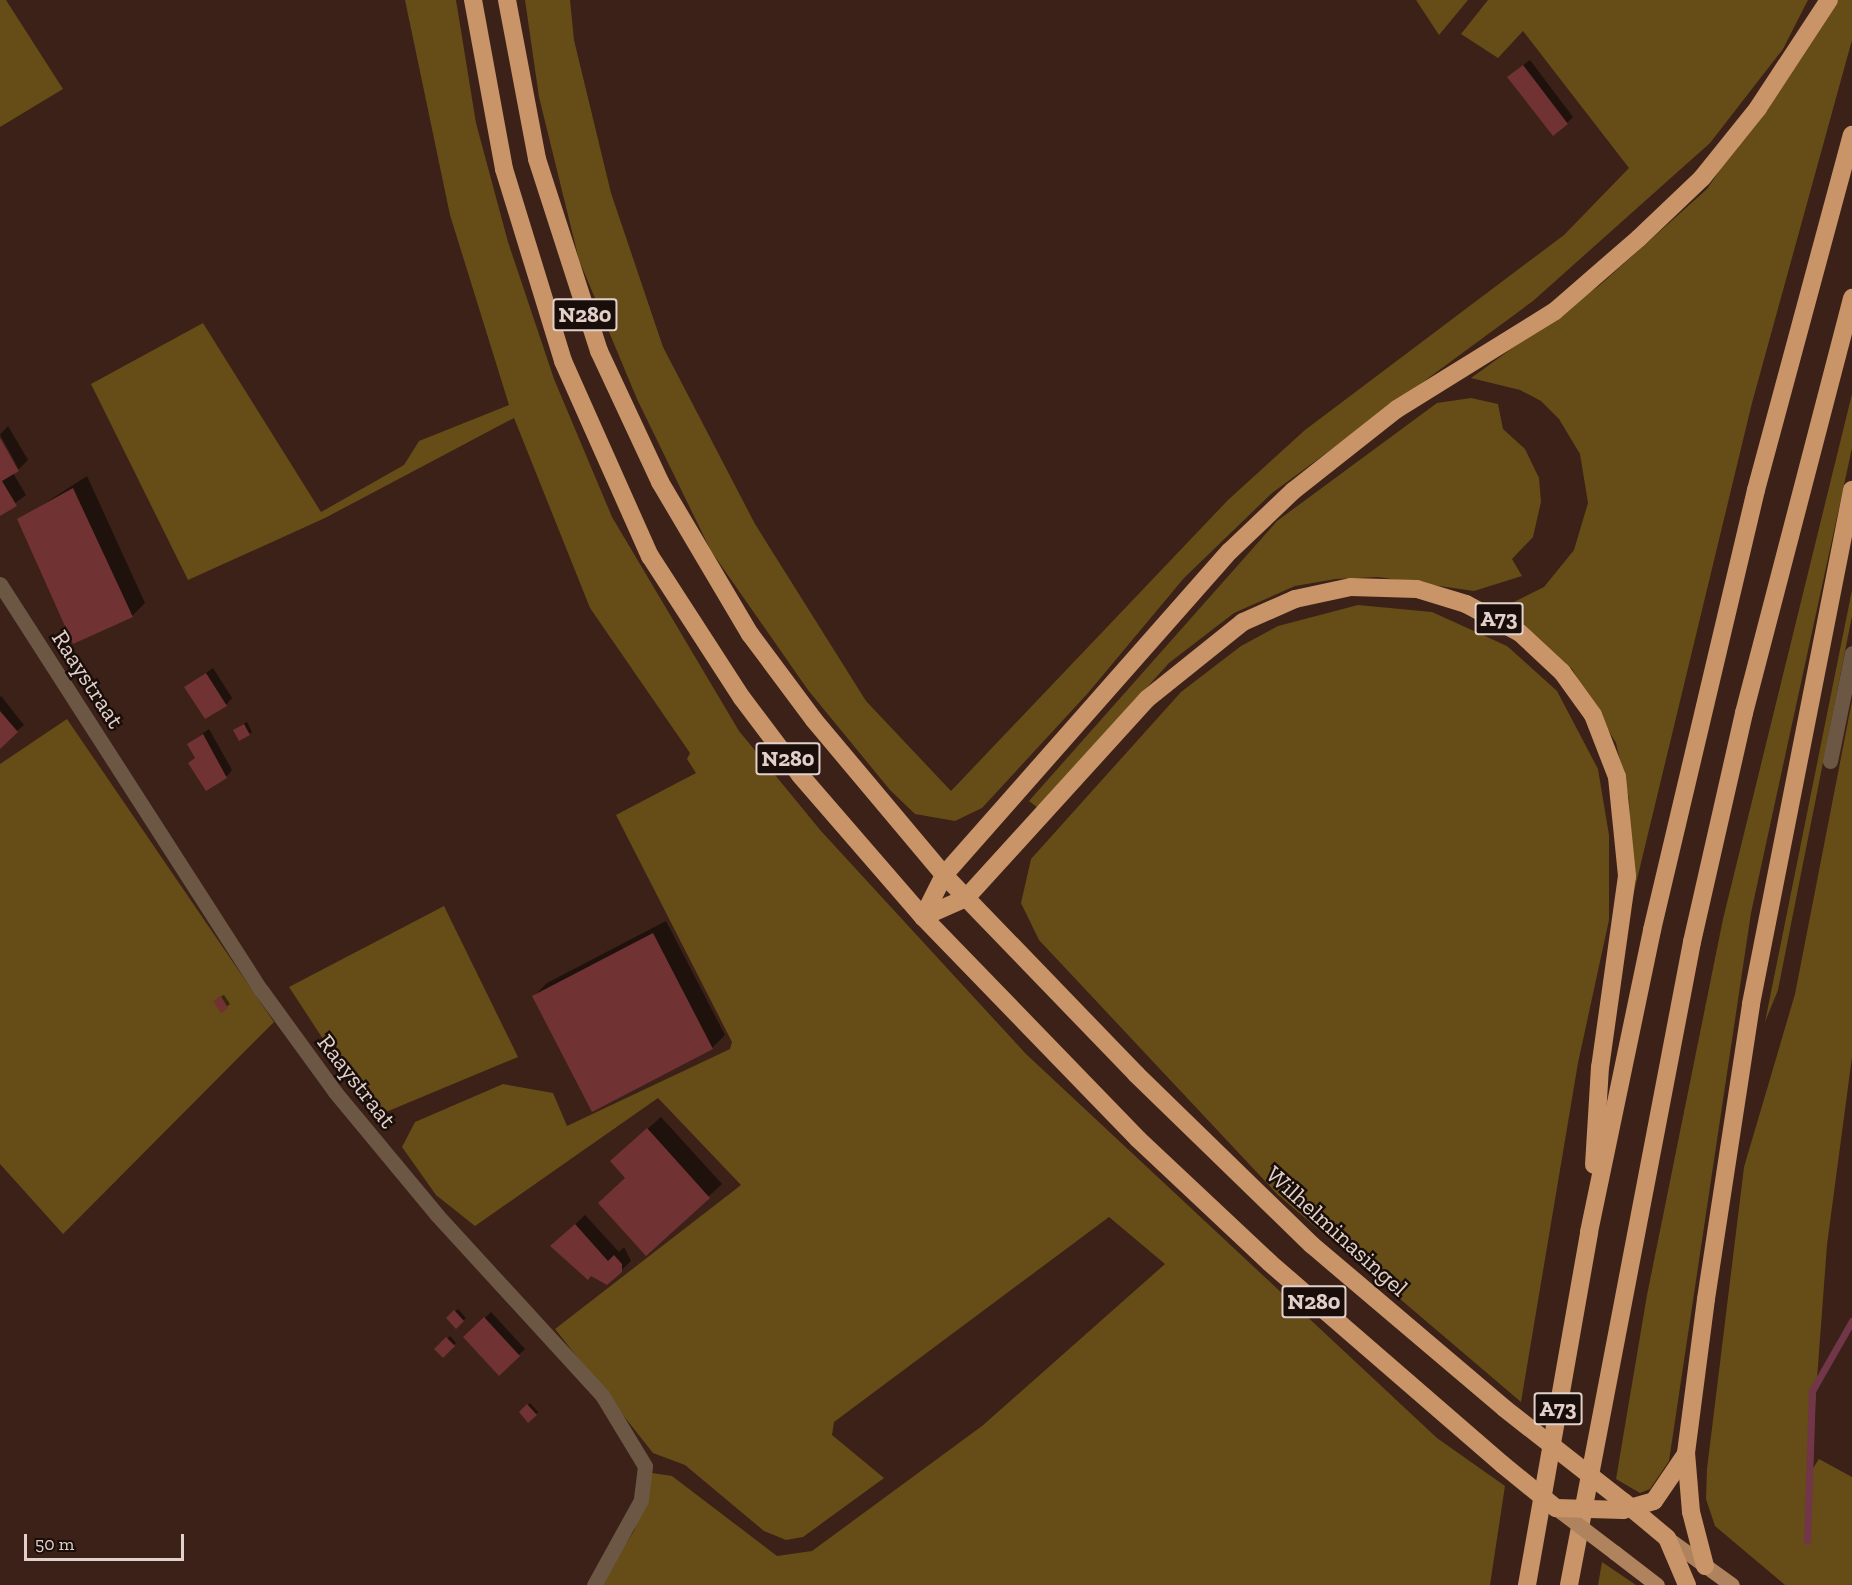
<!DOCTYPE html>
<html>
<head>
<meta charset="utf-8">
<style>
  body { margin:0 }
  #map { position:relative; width:1852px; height:1585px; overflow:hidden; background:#3b2118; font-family:"Zilla Slab",serif }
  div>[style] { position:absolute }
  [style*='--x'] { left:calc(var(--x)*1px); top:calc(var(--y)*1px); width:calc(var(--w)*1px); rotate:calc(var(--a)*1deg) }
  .green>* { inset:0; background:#664c16 }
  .shadow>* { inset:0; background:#0007 }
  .stream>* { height:7px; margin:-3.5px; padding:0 3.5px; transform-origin:3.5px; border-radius:3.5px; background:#723649 }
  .building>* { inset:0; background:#703233 }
  .minor>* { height:15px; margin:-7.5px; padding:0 7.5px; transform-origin:7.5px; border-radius:7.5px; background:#6c5745 }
  .major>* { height:15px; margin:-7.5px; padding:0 7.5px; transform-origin:7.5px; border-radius:7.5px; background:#ae835e }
  .highway>* { height:18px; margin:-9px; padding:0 9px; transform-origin:9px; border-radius:9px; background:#c89468 }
  .major-bridge>* { height:15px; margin:-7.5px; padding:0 7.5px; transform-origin:7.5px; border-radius:7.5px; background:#ae835e }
  .highway-bridge>* { height:18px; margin:-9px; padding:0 9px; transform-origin:9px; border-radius:9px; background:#c89468 }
  span { translate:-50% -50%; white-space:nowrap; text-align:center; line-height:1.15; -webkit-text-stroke:5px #1a0e0a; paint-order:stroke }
  .shield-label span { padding:2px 4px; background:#1a0e0a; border:2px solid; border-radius:4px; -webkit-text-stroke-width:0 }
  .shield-label { font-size:22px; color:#e2d1ca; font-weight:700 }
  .street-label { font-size:24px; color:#e2d1ca }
  .scale { position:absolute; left:24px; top:1534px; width:160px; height:27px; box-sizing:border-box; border:3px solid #e2d1ca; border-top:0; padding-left:8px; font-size:18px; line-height:21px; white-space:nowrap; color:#e2d1ca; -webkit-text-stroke:4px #1a0e0a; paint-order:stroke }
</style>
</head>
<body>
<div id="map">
  <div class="green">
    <div style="clip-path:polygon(0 0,6px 0,63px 89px,0 127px)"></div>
    <div style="clip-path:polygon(405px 0,456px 0,476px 123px,508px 242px,554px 379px,612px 517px,739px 731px,821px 831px,1026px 1054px,1437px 1438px,1505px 1486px,1490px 1585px,600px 1585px,634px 1531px,652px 1473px,672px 1476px,777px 1556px,812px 1551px,982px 1426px,1165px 1264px,1109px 1217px,834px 1422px,832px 1435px,884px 1478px,803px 1537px,786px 1540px,764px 1531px,685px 1465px,653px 1453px,555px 1329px,741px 1185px,658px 1098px,475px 1226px,436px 1195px,402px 1147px,415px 1122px,503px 1084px,553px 1093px,567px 1126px,730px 1049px,732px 1042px,616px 815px,696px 773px,687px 759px,690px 753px,590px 608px,514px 418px,325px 518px,188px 580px,91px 384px,203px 323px,321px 512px,404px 465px,419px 441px,509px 405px,450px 215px)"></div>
    <div style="clip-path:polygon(525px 0,570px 0,574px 40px,611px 193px,663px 347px,755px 524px,866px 701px,951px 791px,1228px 500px,1305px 430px,1564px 235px,1629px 168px,1523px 31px,1498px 58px,1461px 34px,1488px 0,1808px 0,1783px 49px,1710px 143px,1533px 301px,1272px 493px,1184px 578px,1088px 693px,982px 808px,955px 821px,915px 814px,890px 790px,808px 690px,711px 551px,637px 399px,579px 260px,539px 97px)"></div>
    <div style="clip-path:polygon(1416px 0,1468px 0,1439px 35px)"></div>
    <div style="clip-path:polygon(1835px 0,1852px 0,1852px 40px,1752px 403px,1633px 896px,1629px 799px,1616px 743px,1572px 669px,1500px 609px,1544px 587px,1574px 550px,1588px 503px,1580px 454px,1559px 419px,1541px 401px,1520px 390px,1471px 378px,1600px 285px,1707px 189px)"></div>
    <div style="clip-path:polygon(1852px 394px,1852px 448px,1751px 913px,1669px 1461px,1650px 1489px,1640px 1493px,1616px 1479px,1647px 1295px,1723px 919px)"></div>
    <div style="clip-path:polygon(1471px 398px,1498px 404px,1503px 429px,1525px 449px,1539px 478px,1541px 502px,1533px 537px,1512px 559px,1522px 576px,1474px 591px,1378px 577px,1336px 579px,1295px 586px,1234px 613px,1169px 663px,1038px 808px,1029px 801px,1277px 521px,1437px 403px)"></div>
    <div style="clip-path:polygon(1852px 590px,1852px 616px,1778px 990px,1765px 1022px)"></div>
    <div style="clip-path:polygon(1358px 605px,1432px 612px,1507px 646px,1557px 691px,1598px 769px,1609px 835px,1609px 920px,1578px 1063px,1521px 1402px,1278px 1195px,1039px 940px,1021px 903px,1031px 859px,1181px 692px,1241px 646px,1278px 626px)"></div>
    <div style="clip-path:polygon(1852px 701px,1852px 1057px,1827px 1245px,1810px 1473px,1819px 1459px,1852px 1477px,1852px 1585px,1785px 1585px,1715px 1526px,1706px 1499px,1707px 1469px,1744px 1167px,1795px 994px)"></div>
    <div style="clip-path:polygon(67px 719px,274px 1022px,63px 1234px,0 1164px,0 764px)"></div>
    <div style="clip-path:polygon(444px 906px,518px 1057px,374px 1117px,289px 987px)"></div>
    <div style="clip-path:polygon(1602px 1562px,1636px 1585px,1598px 1585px)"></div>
  </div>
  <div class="shadow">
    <div style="clip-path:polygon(1530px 60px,1573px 117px,1567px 123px,1515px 71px)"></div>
    <div style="clip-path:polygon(8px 426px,28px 460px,19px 469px,0 435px)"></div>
    <div style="clip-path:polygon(0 441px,19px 469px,13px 473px,26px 495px,0 514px)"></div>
    <div style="clip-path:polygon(87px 476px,145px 603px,132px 616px,19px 520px)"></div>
    <div style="clip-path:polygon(213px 668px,232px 698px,226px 705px,186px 687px)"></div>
    <div style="clip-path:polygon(1px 696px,24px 725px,0 745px,0 697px)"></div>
    <div style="clip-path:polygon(247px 722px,252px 732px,249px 734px,237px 728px)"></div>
    <div style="clip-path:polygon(209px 729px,232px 770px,226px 777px,190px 763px,196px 757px,188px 744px)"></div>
    <div style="clip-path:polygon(666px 921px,725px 1035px,712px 1048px,534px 996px,547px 983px)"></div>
    <div style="clip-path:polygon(224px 995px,230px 1004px,222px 1011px,218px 998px)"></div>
    <div style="clip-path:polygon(661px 1117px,722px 1184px,646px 1254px,625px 1149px)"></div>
    <div style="clip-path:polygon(585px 1215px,619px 1252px,624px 1247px,631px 1261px,607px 1284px,564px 1252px,562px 1237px)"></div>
    <div style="clip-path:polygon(458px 1309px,466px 1318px,456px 1327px,448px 1318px)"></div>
    <div style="clip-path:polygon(491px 1312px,525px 1349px,499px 1374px,465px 1337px)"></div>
    <div style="clip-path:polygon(450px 1336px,456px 1343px,443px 1355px,436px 1349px)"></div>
    <div style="clip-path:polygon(530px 1403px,538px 1412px,529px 1421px,521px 1412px)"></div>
  </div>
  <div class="stream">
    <div style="--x:1807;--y:1541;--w:150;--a:-88.1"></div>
    <div style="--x:1812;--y:1391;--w:81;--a:-60.3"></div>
  </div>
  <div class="building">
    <div style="clip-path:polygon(1523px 65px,1568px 124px,1553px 136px,1507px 77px)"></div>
    <div style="clip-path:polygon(0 438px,19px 471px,2px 481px,17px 506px,0 516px)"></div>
    <div style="clip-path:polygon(73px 488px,133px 617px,73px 644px,17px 519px)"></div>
    <div style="clip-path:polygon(206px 673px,227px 706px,205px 719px,184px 687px)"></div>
    <div style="clip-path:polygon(0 711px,18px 732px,0 749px)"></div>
    <div style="clip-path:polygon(244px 724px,250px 735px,239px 741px,233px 730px)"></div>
    <div style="clip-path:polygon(203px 734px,227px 778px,206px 791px,188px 763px,195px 758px,187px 744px)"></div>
    <div style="clip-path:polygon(653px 933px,713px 1049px,592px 1112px,532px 996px)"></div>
    <div style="clip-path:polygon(221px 996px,228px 1008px,221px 1013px,213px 1001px)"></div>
    <div style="clip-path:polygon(647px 1128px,710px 1198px,646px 1256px,598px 1203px,625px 1178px,610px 1161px)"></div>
    <div style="clip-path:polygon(575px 1224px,608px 1261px,614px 1255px,622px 1264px,622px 1272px,607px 1285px,591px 1276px,588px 1280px,550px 1246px)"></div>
    <div style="clip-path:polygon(454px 1310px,464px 1321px,456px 1329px,446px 1318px)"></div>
    <div style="clip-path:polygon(484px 1317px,520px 1356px,499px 1376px,463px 1337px)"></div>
    <div style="clip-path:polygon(446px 1337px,455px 1346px,443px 1358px,434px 1349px)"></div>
    <div style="clip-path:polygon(527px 1404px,537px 1415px,528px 1423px,519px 1412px)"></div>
  </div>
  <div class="minor">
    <div style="--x:0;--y:584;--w:483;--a:57.3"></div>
    <div style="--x:261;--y:990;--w:126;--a:54"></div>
    <div style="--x:335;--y:1092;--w:160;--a:50.3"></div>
    <div style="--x:437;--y:1215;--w:244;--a:47.5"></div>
    <div style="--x:602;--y:1395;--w:83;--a:58.8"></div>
    <div style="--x:645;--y:1466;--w:34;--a:97"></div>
    <div style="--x:641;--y:1500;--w:97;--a:118.9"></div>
    <div style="--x:1830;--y:761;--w:110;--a:-78.5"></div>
  </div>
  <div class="major">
    <div style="--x:1667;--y:1538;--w:80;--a:35.9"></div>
    <div style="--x:1614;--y:1552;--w:54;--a:37.5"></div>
  </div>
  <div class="highway">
    <div style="--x:473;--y:0;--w:172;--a:79.6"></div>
    <div style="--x:504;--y:169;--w:201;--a:72.9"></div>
    <div style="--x:563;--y:361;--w:214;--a:66"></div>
    <div style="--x:650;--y:556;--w:169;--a:57.1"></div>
    <div style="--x:742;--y:698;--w:96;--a:53"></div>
    <div style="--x:800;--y:775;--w:188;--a:49.1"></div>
    <div style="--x:923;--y:917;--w:309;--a:45.9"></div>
    <div style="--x:1138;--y:1139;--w:181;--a:43.2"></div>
    <div style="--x:1270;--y:1263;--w:307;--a:40.9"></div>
    <div style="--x:507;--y:0;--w:162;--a:79.3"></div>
    <div style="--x:537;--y:159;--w:202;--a:72.1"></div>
    <div style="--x:599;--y:351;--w:145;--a:65"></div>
    <div style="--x:660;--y:482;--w:177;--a:59.4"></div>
    <div style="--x:750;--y:634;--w:107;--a:53.3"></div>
    <div style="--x:814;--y:720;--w:202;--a:50"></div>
    <div style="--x:944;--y:875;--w:277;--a:46"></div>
    <div style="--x:1136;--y:1074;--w:245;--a:44.2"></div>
    <div style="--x:1312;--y:1245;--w:252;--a:40.3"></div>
    <div style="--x:923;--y:917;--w:47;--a:-23.8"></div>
    <div style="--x:966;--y:898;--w:269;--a:-47.7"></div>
    <div style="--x:1147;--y:699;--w:123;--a:-38.7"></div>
    <div style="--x:1243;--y:622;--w:57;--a:-23.9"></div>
    <div style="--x:1295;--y:599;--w:57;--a:-12.1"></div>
    <div style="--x:1351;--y:587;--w:66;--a:1.7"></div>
    <div style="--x:1417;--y:589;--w:51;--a:17"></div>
    <div style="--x:1466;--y:604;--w:61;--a:28.2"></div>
    <div style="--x:1520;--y:633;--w:57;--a:42.9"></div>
    <div style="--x:1562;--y:672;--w:53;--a:54.2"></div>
    <div style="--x:1593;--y:715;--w:66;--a:68.8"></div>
    <div style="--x:1617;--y:777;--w:100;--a:84.2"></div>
    <div style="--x:1627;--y:876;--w:193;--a:98"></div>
    <div style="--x:1600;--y:1067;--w:98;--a:93.5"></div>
    <div style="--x:923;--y:917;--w:47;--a:-63.4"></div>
    <div style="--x:944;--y:875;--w:432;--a:-48.6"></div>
    <div style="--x:1230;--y:551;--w:87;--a:-43.6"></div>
    <div style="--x:1293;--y:491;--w:132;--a:-38.3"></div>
    <div style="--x:1397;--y:409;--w:186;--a:-31.8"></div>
    <div style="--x:1555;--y:311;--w:111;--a:-41"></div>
    <div style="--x:1639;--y:238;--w:87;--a:-43.6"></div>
    <div style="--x:1702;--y:178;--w:90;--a:-51.3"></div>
    <div style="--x:1758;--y:108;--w:129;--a:-56.7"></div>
    <div style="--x:1624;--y:1502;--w:56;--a:39.9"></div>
    <div style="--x:1667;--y:1538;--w:51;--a:66.9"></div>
    <div style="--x:1623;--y:1510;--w:32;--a:-16"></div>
    <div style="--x:1654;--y:1501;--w:57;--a:-55.8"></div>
    <div style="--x:1705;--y:1566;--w:56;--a:-104.5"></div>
    <div style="--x:1691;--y:1512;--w:59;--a:-94.8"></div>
    <div style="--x:1686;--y:1453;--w:155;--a:-82.6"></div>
    <div style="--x:1706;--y:1299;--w:298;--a:-81.3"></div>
    <div style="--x:1751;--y:1004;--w:524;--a:-78.88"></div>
    <div style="--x:1527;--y:1585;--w:358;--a:-80"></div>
    <div style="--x:1589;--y:1232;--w:309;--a:-78.2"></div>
    <div style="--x:1652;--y:930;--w:452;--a:-76.7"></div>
    <div style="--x:1756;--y:490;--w:368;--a:-74.9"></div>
    <div style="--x:1569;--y:1585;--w:655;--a:-79.17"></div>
    <div style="--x:1692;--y:942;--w:235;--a:-77.2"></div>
    <div style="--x:1744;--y:713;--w:429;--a:-75.4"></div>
  </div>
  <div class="major-bridge">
    <div style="--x:1556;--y:1508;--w:73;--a:37.2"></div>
  </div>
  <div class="highway-bridge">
    <div style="--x:1504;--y:1408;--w:152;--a:38.1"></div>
    <div style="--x:1502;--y:1464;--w:70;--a:39.2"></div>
    <div style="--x:1556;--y:1508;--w:67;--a:1.7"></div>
  </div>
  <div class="shield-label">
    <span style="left:585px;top:315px">N280</span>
    <span style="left:1499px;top:619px">A73</span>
    <span style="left:788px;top:759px">N280</span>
    <span style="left:1314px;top:1302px">N280</span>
    <span style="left:1558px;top:1409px">A73</span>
  </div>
  <div class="street-label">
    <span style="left:88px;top:679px;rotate:57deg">Raaystraat</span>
    <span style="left:357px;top:1081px;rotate:52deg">Raaystraat</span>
    <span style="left:1337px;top:1231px;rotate:42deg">Wilhelminasingel</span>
  </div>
  <div class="scale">50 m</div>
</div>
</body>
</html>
